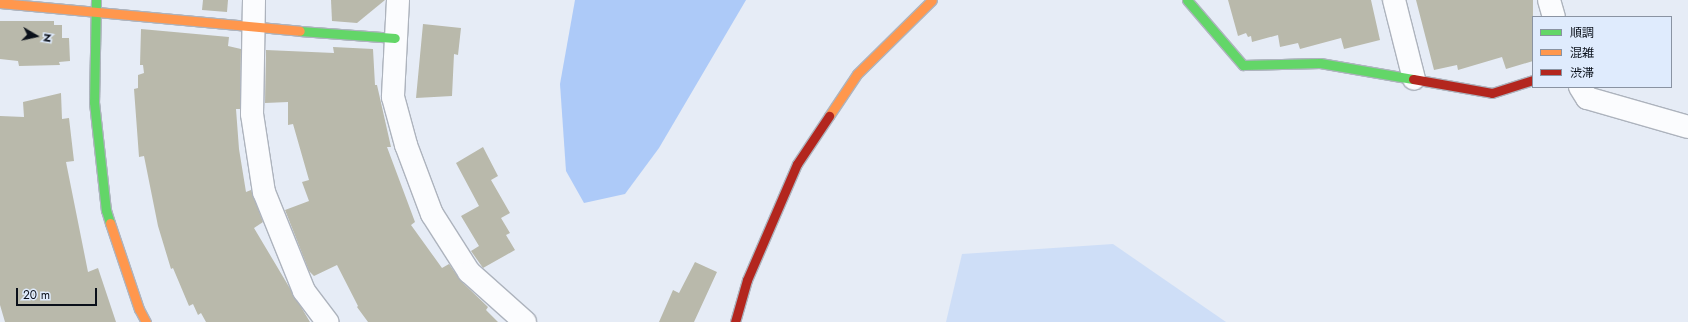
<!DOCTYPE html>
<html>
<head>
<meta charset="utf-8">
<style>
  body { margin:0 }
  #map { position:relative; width:1688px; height:322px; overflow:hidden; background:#e6ecf6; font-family:Jost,"Noto Sans JP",sans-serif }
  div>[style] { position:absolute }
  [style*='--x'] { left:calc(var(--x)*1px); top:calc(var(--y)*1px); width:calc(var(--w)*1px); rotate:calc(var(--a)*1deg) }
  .green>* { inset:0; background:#cedef7 }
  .water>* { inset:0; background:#adcaf8 }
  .building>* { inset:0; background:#b9b9ab }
  .roads { filter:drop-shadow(1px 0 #adb3bd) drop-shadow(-1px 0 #adb3bd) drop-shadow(0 1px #adb3bd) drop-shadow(0 -1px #adb3bd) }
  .street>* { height:22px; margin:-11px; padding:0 11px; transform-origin:11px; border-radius:11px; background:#fbfcfe }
  .fast>* { height:9px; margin:-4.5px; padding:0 4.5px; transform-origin:4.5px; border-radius:4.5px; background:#63d668 }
  .slow>* { height:9px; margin:-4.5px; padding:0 4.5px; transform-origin:4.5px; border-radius:4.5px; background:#ff974d }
  .jam>* { height:9px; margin:-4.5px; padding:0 4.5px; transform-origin:4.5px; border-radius:4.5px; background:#b3261e }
  span { translate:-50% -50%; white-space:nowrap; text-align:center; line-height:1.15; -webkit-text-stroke:3px #dfebfd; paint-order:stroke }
  .legend { position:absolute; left:1532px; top:16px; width:140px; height:72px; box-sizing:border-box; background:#dfebfd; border:1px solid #8a93a2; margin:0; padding:5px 7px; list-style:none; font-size:12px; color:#0a101a }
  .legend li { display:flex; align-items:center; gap:8px; height:20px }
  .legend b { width:20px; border:1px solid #8a93a2 }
  .north { position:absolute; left:16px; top:16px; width:40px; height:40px; -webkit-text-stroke:3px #dfebfd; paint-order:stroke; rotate:99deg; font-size:11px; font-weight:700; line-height:16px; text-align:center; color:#0a101a }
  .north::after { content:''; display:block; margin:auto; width:14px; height:18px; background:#0a101a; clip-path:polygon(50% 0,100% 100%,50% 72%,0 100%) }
  .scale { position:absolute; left:16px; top:288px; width:81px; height:18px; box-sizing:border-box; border:2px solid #0a101a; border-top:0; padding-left:5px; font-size:12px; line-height:14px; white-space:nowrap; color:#0a101a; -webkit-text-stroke:3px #dfebfd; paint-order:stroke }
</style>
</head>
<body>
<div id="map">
  <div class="green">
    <div style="clip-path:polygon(1113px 244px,1226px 322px,946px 322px,962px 254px)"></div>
  </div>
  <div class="water">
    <div style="clip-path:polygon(575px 0,746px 0,659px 148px,625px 194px,584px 203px,566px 171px,560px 84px)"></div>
  </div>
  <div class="building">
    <div style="clip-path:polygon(203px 0,228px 0,227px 12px,202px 10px)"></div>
    <div style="clip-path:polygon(331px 0,385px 0,357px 23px,332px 21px)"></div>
    <div style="clip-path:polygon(1228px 0,1371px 0,1380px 40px,1344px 49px,1341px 38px,1300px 49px,1298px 43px,1280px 47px,1278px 35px,1252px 42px,1251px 36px,1248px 37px,1246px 33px,1238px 36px)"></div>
    <div style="clip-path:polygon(1416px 0,1533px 0,1533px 61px,1506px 69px,1502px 57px,1458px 70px,1457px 65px,1434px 70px)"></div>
    <div style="clip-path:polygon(0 21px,54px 21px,54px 25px,62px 25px,62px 38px,69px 38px,70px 61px,59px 62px,60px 65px,19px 66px,18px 61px,0 59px)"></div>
    <div style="clip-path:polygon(423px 24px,461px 28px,458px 55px,454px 54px,452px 96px,416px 98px)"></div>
    <div style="clip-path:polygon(141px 29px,229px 37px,228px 46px,241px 49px,240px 109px,236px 109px,239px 149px,246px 192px,251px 190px,263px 222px,254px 228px,310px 322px,206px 322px,201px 313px,198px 315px,193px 304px,189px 306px,173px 268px,171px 269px,158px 226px,144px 156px,139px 157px,134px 89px,138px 88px,138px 75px,144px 73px,143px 65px,140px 65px)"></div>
    <div style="clip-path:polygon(333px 47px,373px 49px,375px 85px,377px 85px,391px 147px,387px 147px,415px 222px,411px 225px,442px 268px,449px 264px,461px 281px,488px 307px,486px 310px,498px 322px,368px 322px,357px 307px,358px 306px,337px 265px,314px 276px,309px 271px,285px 210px,309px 201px,302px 182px,309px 180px,293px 124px,288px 125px,288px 102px,265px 103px,266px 50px,334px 53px)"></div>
    <div style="clip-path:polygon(61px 93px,62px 119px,69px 118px,74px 161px,66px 162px,88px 272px,98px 268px,116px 322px,5px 322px,0 305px,0 116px,24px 117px,23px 102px)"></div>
    <div style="clip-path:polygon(483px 147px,498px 176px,491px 180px,510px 213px,501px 218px,510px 233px,506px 235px,515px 250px,483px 268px,471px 251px,479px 246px,461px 216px,479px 206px,456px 163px)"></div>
    <div style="clip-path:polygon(695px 262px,717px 272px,694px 322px,659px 322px,673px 290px,679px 293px)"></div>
  </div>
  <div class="roads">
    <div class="street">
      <div style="--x:254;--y:0;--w:114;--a:91"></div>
      <div style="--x:252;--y:114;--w:79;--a:81.3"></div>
      <div style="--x:264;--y:192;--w:107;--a:68"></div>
      <div style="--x:304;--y:291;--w:39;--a:53"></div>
      <div style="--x:398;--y:0;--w:97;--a:93"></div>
      <div style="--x:393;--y:97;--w:50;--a:74.8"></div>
      <div style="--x:406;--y:145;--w:74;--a:69.4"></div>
      <div style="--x:432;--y:214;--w:69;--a:57.5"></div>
      <div style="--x:469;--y:272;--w:75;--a:41.8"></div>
      <div style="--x:1394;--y:0;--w:81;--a:75.8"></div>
      <div style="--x:1549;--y:0;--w:18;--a:74"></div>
      <div style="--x:1580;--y:87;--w:13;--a:58"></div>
      <div style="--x:1587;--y:98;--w:105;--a:16"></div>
    </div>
    <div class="fast">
      <div style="--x:96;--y:0;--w:102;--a:91.1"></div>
      <div style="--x:94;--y:102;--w:109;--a:83.7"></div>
      <div style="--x:106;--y:210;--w:14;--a:73"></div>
      <div style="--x:1187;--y:0;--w:86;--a:49.3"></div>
      <div style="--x:1243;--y:65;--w:77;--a:-1.5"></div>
      <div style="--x:1320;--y:63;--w:94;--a:9.8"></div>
      <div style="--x:300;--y:31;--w:95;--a:4.2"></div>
    </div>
    <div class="slow">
      <div style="--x:0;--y:3;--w:301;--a:5.3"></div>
      <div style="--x:829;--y:116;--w:50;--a:-56.3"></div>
      <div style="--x:857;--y:74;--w:105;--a:-44.6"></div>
      <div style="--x:110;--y:223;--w:91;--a:71.4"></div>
      <div style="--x:139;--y:309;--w:15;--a:62"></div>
    </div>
    <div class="jam">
      <div style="--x:1413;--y:79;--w:80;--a:10"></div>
      <div style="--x:1492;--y:93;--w:43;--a:-17.6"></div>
      <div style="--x:735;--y:322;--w:44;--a:-74.1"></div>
      <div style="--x:747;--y:280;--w:126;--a:-66.7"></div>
      <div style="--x:797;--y:164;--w:58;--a:-56.3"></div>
    </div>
  </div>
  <ul class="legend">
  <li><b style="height:5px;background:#63d668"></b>順調</li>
  <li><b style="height:5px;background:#ff974d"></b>混雑</li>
  <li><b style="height:5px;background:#b3261e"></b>渋滞</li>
  </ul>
  <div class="north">N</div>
  <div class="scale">20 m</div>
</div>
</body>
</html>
